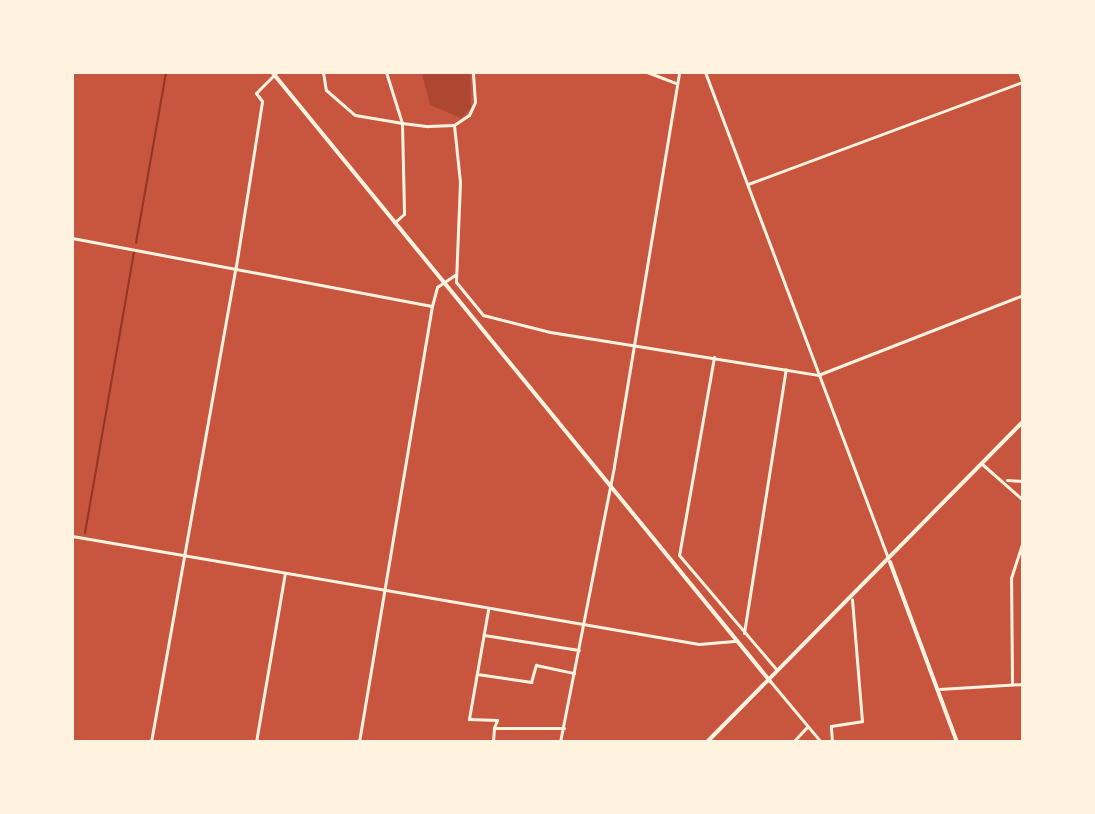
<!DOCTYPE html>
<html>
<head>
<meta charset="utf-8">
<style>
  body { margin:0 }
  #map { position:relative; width:1095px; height:814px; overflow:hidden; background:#c8553d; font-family:"Golos Text",sans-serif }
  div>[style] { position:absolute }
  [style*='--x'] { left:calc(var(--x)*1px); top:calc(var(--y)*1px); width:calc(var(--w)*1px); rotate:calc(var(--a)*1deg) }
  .green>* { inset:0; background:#ae4732 }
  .stream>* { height:2px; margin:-1px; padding:0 1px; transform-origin:1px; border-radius:1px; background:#8f3625 }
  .minor>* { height:3px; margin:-1.5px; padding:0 1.5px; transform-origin:1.5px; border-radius:1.5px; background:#fff3e0 }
  .tertiary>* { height:3px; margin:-1.5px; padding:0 1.5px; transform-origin:1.5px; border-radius:1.5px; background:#fff3e0 }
  .secondary>* { height:4px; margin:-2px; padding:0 2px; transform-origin:2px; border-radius:2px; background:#fff3e0 }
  span { translate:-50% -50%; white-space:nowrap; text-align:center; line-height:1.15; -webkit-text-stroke:6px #fff3e0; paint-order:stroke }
  .frame { position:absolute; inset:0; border:74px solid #fff3e0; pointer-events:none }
</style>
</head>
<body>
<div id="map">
  <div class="green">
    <div style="clip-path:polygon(470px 72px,471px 108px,461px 118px,430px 105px,422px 74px)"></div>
  </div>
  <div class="stream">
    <div style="--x:136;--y:243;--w:174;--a:-80"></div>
    <div style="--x:85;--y:533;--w:286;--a:-80.1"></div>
  </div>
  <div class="minor">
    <div style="--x:323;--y:72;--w:18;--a:81"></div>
    <div style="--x:326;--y:90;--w:38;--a:41"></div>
    <div style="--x:355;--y:115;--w:48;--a:9.7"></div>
    <div style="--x:402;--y:123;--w:91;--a:88.7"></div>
    <div style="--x:404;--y:214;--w:13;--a:138"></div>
    <div style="--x:386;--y:72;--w:53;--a:72.6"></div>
    <div style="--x:402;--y:123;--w:26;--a:7"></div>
    <div style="--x:428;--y:126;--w:26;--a:-2"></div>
    <div style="--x:454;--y:125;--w:18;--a:-34"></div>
    <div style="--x:469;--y:115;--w:14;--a:-65"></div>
    <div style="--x:475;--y:102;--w:30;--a:-94"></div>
    <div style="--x:647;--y:72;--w:31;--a:21"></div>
    <div style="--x:1019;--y:72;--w:12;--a:70"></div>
    <div style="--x:454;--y:125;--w:57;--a:84"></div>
    <div style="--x:460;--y:182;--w:100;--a:92.3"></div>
    <div style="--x:456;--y:282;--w:43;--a:50.7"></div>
    <div style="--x:483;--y:315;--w:69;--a:14.2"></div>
    <div style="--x:550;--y:332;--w:271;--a:9.1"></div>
    <div style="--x:818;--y:375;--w:220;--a:-21.3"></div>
    <div style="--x:748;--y:184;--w:293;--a:-20.4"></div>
    <div style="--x:72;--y:238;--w:366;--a:10.7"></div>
    <div style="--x:714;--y:357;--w:201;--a:100"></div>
    <div style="--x:679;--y:555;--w:151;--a:49.6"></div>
    <div style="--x:982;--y:464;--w:55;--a:41.3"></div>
    <div style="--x:1007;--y:480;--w:16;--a:4"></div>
    <div style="--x:72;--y:536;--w:636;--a:9.77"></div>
    <div style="--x:699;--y:644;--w:38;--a:-5"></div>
    <div style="--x:488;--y:610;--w:111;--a:99.9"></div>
    <div style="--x:469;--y:719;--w:28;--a:2"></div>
    <div style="--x:497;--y:720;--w:9;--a:111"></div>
    <div style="--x:744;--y:633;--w:267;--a:-81"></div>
    <div style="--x:484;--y:635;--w:96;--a:9"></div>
    <div style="--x:477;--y:674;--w:55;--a:8.4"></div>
    <div style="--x:531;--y:682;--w:18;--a:-74"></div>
    <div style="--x:536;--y:665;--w:39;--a:12"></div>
    <div style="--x:1012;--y:683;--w:105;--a:-90.5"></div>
    <div style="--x:1011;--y:578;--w:40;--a:-72"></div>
    <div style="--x:151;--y:742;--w:484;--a:-79.9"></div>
    <div style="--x:236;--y:266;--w:167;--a:-81"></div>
    <div style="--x:262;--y:101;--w:10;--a:-127"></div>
    <div style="--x:256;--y:93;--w:30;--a:-45"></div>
    <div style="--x:256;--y:742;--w:171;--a:-80.3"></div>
    <div style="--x:359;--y:742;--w:442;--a:-80.5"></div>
    <div style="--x:432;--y:306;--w:20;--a:-75"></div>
    <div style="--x:437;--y:287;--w:22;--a:-34"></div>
    <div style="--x:493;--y:742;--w:14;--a:-86"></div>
    <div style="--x:494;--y:728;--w:70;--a:0"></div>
    <div style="--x:793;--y:742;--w:21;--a:-47"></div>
    <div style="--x:832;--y:742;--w:16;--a:-94"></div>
    <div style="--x:831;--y:726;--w:31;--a:-9"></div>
    <div style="--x:862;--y:721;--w:122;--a:-94.7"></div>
  </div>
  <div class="tertiary">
    <div style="--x:705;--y:72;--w:519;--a:69.37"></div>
    <div style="--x:770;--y:681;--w:80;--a:50.1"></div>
    <div style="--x:939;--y:689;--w:84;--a:-3.4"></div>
    <div style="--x:560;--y:742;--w:281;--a:-78.9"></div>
    <div style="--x:614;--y:466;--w:399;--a:-80.6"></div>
  </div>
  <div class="secondary">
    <div style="--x:272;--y:72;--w:787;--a:50.73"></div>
    <div style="--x:890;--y:562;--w:192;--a:69.6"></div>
    <div style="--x:707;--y:742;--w:450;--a:-45.4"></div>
  </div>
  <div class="frame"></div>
</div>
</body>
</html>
